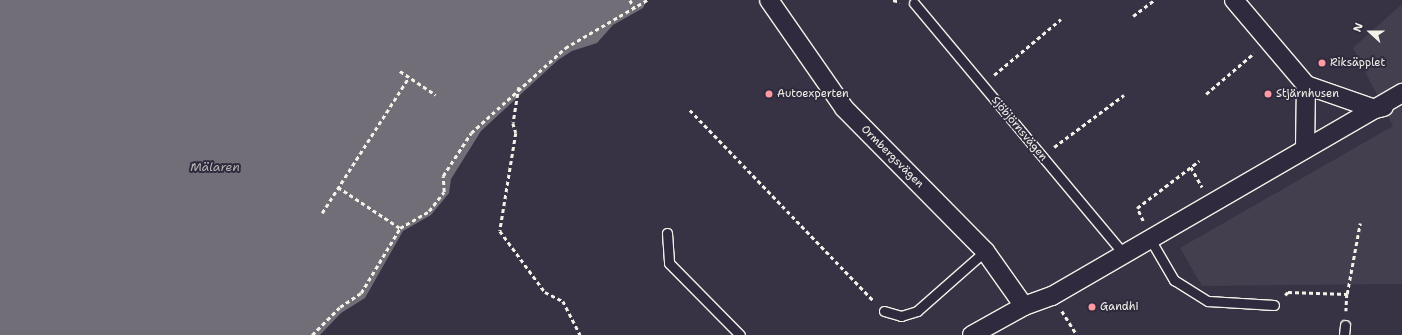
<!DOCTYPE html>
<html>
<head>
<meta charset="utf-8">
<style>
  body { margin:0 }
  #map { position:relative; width:1402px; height:335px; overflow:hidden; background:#373244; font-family:"Shantell Sans",sans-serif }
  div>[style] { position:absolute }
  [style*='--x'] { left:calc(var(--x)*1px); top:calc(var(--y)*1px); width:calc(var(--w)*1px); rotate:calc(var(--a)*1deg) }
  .built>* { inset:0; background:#433f4e }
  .water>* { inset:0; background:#726e77 }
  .path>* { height:2.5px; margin-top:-1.25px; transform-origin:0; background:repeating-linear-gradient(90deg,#f4f1e8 0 4px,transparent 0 7px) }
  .roads { filter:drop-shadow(1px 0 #f4f1e8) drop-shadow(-1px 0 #f4f1e8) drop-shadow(0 1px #f4f1e8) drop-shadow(0 -1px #f4f1e8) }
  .lane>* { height:9px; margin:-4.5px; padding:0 4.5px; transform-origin:4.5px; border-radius:4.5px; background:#2f2a3d }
  .street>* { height:18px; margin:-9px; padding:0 9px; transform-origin:9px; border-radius:9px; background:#2f2a3d }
  .dots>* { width:11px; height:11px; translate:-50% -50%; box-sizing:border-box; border:2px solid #2f2a3d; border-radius:50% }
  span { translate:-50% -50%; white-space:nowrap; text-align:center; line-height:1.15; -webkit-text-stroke:4px #2f2a3d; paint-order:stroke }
  .poi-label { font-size:11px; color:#f4f1e8 }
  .left { translate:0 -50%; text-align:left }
  .street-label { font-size:11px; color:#f4f1e8 }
  .water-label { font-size:12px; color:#bab6b5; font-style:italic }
  .north { position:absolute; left:1350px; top:12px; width:40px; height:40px; -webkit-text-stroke:3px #2f2a3d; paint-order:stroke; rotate:291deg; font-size:11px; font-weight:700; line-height:16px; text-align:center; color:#f4f1e8 }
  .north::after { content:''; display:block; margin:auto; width:14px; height:18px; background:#f4f1e8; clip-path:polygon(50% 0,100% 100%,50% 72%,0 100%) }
</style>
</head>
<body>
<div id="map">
  <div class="built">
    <div style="clip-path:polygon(1402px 4px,1402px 284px,1202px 286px,1180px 248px,1393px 126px,1353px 48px)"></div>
  </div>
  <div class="water">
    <div style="clip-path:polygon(0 0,647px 0,643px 8px,613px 25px,597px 43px,572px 51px,558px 60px,481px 131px,451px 179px,449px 193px,431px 215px,403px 231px,365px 298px,341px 313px,320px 335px,0 335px)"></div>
  </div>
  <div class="path">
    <div style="--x:630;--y:0;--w:8;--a:60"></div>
    <div style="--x:893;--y:0;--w:7;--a:16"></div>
    <div style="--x:1133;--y:16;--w:26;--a:-37"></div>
    <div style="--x:400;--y:71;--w:43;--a:33.7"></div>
    <div style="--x:994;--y:75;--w:87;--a:-39.9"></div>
    <div style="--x:519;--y:87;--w:36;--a:99"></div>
    <div style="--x:513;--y:123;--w:10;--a:73"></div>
    <div style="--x:516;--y:133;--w:99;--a:99.3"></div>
    <div style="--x:500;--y:231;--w:76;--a:53.6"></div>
    <div style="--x:545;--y:292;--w:20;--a:27"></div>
    <div style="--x:563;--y:301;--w:38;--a:63"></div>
    <div style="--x:1206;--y:94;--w:63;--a:-40.5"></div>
    <div style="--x:690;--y:110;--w:265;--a:46.1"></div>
    <div style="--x:1054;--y:147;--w:87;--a:-36.6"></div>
    <div style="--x:1191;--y:167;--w:23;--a:61"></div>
    <div style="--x:338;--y:187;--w:74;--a:33.5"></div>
    <div style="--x:322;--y:213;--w:161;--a:-57.4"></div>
    <div style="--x:1143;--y:221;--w:14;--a:-115"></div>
    <div style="--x:1137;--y:208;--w:78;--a:-37.2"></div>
    <div style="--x:1347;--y:294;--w:72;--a:-79.6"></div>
    <div style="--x:1285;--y:295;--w:4;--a:-45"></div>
    <div style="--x:1288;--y:292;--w:59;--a:1.9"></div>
    <div style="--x:1347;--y:294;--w:17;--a:93"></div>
    <div style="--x:1062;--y:311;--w:28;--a:58"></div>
    <div style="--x:312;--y:335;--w:40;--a:-45"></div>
    <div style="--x:340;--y:307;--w:25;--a:-34"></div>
    <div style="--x:361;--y:293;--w:76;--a:-59"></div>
    <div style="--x:400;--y:228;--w:34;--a:-30"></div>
    <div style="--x:429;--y:211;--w:24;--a:-52"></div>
    <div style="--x:444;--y:192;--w:16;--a:-94"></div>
    <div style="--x:443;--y:176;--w:51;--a:-56.9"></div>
    <div style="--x:471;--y:133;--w:127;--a:-42.1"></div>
    <div style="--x:565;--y:48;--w:95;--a:-30.3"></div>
  </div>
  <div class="roads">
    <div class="lane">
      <div style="--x:914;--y:3;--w:327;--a:50.1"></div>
      <div style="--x:667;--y:233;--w:30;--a:86"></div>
      <div style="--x:669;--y:263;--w:101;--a:45.4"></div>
      <div style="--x:1150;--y:239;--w:48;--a:59.7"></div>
      <div style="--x:1174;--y:280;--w:40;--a:32"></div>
      <div style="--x:1208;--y:301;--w:66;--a:3.5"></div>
      <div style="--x:884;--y:311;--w:18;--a:16"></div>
      <div style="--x:901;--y:316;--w:17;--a:-17"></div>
      <div style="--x:917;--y:311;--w:91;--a:-41.4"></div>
      <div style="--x:1344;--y:335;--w:10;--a:-84"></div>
    </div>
    <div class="street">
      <div style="--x:769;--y:0;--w:131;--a:55.2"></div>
      <div style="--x:844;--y:108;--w:201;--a:45.4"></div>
      <div style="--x:985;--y:251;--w:67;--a:54.7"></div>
      <div style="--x:1234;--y:0;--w:111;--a:49.7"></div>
      <div style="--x:1306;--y:85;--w:73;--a:19.2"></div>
      <div style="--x:1375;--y:109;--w:9;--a:-13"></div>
      <div style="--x:1305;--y:149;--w:64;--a:-89.1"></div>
      <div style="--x:972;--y:335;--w:60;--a:-29.1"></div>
      <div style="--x:1024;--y:306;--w:30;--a:-20"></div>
      <div style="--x:1052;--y:296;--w:405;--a:-30.1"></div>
    </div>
  </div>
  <div class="dots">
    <div style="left:1322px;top:63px;background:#ff9aa2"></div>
    <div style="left:769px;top:94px;background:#ff9aa2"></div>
    <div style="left:1268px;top:94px;background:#ff9aa2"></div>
    <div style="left:1092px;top:307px;background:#ff9aa2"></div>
  </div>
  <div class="poi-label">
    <span class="left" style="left:1330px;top:63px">Riksäpplet</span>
    <span class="left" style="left:777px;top:94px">Autoexperten</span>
    <span class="left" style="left:1276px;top:94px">Stjärnhusen</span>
    <span class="left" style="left:1100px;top:307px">Gandhi</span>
  </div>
  <div class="street-label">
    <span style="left:1019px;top:129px;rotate:50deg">Sjöbjörnsvägen</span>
    <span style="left:892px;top:157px;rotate:45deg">Ormbergsvägen</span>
  </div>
  <div class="water-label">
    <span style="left:215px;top:168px">Mälaren</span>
  </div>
  <div class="north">N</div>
</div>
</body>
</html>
